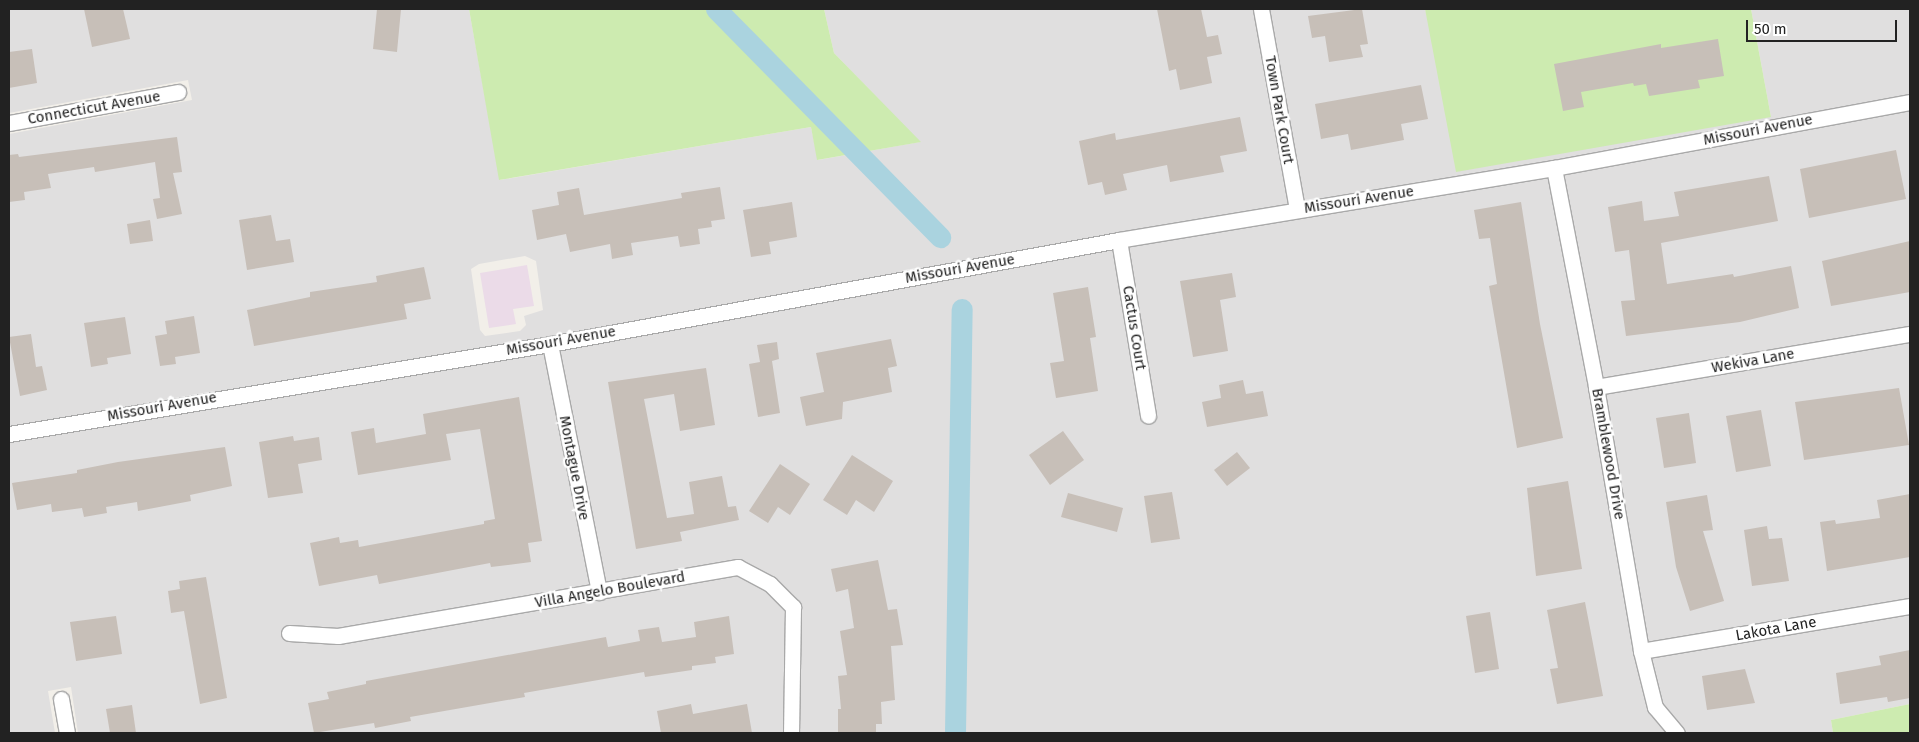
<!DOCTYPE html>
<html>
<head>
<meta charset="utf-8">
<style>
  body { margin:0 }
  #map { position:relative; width:1919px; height:742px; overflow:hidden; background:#f2efe9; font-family:"Fira Sans",sans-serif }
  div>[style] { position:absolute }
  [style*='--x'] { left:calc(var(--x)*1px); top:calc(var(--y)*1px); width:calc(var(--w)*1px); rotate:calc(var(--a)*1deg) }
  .residential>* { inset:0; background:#e0dfdf }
  .industrial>* { inset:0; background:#ebdbe8 }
  .grass>* { inset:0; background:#cdebb0 }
  .canal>* { height:21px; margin:-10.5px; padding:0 10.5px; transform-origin:10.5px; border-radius:10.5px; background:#aad3df }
  .building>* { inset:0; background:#c7bfb8 }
  .roads { filter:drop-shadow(1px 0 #a9a9a9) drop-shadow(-1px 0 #a9a9a9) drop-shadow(0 1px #a9a9a9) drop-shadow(0 -1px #a9a9a9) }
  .street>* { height:15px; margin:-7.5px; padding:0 7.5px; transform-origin:7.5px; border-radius:7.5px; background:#fff }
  span { translate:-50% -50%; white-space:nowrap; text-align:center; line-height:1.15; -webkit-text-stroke:5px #fff; paint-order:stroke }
  .street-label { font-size:15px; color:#222 }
  .frame { position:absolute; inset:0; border:10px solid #222; pointer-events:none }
  .scale { position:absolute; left:1746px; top:20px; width:151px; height:22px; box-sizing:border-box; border:2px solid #222; border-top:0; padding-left:6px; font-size:15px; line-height:18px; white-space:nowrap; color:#222; -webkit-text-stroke:4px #fff; paint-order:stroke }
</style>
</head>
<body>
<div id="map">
  <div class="residential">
    <div style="clip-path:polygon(evenodd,9px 9px,469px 9px,500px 180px,811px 127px,818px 160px,920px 142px,834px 53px,824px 9px,1425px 9px,1434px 45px,1771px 117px,1751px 9px,1910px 9px,1910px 704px,1831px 720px,1833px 733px,78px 733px,71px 687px,48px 691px,55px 733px,9px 733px,9px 134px,192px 100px,188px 80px,9px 113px,9px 9px,525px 256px,536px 261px,543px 310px,524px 316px,526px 325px,520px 331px,485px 336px,480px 330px,471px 269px,479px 264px,525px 256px)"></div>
  </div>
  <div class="industrial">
    <div style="clip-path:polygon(527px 265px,534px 306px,513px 309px,516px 324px,489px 328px,480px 273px)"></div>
  </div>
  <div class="grass">
    <div style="clip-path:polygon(469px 9px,824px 9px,834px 53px,921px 142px,817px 160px,811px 127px,499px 180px)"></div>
    <div style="clip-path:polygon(1425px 9px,1751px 9px,1771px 117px,1456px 172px)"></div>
    <div style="clip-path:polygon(1910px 704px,1910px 733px,1833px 733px,1831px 720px)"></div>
  </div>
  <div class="canal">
    <div style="--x:716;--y:9;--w:320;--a:45.5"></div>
    <div style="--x:955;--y:733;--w:424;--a:-89.1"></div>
  </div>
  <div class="building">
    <div style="clip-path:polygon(84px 9px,123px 9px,130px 39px,92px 47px)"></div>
    <div style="clip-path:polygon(377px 9px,401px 9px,397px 52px,373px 49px)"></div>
    <div style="clip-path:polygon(1157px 9px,1201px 9px,1207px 37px,1218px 35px,1222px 54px,1207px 57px,1212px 83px,1180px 90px,1176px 69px,1169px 71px)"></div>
    <div style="clip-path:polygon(1362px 9px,1368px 44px,1360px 45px,1363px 57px,1329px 62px,1325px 36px,1312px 38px,1308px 16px)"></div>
    <div style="clip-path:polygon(1718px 39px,1724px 76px,1698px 80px,1700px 88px,1649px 96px,1646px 84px,1634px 86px,1633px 83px,1581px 92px,1584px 107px,1563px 111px,1554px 64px,1661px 44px,1661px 48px)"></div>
    <div style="clip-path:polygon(32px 49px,37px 83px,9px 88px,9px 52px)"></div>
    <div style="clip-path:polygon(1421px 85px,1428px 119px,1401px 124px,1404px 140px,1351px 150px,1348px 134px,1321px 139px,1315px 104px)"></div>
    <div style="clip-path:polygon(1240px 117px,1247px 151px,1220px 156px,1224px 172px,1170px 182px,1167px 165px,1123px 174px,1127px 190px,1105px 195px,1102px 182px,1088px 185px,1079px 141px,1115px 133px,1116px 140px)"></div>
    <div style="clip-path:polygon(177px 137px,182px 172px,173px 173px,182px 214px,157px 219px,153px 199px,160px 198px,155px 162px,95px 172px,94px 167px,48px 174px,51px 188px,24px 192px,25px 200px,9px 202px,9px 155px,18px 154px,19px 157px)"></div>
    <div style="clip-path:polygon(1896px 150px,1906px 199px,1809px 218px,1800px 169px)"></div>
    <div style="clip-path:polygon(1769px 176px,1778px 221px,1661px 243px,1667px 284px,1733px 274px,1734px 277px,1791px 266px,1799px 308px,1740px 322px,1626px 336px,1621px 301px,1635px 300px,1629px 250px,1615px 252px,1608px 207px,1642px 201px,1644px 221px,1679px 216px,1674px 192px)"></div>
    <div style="clip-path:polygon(720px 187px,725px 219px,711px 221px,712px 227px,698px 229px,700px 244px,680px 247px,678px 236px,631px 243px,633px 255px,612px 259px,610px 244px,570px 252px,566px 234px,537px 240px,532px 210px,559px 205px,557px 192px,579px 188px,584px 215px,682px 198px,681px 193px)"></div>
    <div style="clip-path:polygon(792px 202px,797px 237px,769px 242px,771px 254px,751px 257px,743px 210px)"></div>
    <div style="clip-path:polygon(1521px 202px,1540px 324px,1563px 438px,1517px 448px,1489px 286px,1497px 284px,1490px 238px,1479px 239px,1474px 210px)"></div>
    <div style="clip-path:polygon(271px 215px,276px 241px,290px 239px,294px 262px,247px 270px,239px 220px)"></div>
    <div style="clip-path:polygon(150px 220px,153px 241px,130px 244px,127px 224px)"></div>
    <div style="clip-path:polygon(1910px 241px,1910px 292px,1831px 306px,1822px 261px)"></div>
    <div style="clip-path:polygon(424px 267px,431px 299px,404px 304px,407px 319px,254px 346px,247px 310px,310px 297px,310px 292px,377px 282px,376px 276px)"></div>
    <div style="clip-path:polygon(1232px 273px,1236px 297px,1220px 300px,1228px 351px,1193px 357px,1180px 281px)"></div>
    <div style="clip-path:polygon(1088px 287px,1096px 337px,1090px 338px,1098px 391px,1056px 398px,1050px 363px,1064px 361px,1053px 293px)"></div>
    <div style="clip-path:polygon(194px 316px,200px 353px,175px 357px,176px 364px,160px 366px,155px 336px,167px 334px,165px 321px)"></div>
    <div style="clip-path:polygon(125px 317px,131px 354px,107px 358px,108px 364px,91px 367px,84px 323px)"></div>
    <div style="clip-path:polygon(31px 334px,36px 367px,42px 366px,47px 390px,20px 396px,9px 337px)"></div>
    <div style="clip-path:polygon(891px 339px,897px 366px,888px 368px,892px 392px,843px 402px,842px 419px,806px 426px,800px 397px,824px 392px,816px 353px)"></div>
    <div style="clip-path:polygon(777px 342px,779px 359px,772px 361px,780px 413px,758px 417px,749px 364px,760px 362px,757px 345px)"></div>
    <div style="clip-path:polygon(706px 368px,715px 425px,680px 431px,674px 394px,644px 399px,667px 518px,694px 514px,689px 482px,722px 476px,728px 507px,736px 506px,739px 520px,680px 532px,682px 541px,636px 549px,608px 382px)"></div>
    <div style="clip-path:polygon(1243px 380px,1246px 394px,1263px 391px,1268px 416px,1207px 427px,1202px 402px,1221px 398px,1219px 385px)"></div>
    <div style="clip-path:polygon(1899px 388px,1909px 445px,1804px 460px,1795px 402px)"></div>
    <div style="clip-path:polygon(519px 397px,542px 541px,528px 543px,531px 562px,491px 567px,490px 563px,379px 584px,377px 575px,319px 586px,310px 543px,339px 537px,340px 543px,358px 540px,359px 547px,484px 524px,484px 521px,495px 519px,480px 429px,446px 434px,451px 460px,358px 475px,351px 432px,374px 428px,376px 443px,426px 434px,423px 414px)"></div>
    <div style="clip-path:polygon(1761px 410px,1771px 466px,1736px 472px,1726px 416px)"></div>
    <div style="clip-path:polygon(1689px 413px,1696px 463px,1664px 468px,1656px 418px)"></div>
    <div style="clip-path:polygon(1063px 431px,1084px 460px,1050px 485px,1029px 455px)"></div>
    <div style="clip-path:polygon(293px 436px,294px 441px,319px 437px,322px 460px,298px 464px,303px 493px,268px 498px,259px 442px)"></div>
    <div style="clip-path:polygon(225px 447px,232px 486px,190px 495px,191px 501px,138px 511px,137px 502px,106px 507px,107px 513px,84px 517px,82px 508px,52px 512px,51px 504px,17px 510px,12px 483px,77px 473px,77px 470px,118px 462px)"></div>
    <div style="clip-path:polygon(1237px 452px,1250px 468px,1227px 486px,1214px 470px)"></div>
    <div style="clip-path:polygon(852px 455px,893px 481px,874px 512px,856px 500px,847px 515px,823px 500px)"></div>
    <div style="clip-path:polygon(780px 464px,810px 484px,790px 515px,778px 507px,768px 523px,749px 511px)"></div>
    <div style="clip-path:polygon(1568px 481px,1582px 569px,1536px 576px,1527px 488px)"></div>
    <div style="clip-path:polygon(1172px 492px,1180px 539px,1151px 543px,1144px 496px)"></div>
    <div style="clip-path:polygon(1068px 493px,1123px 508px,1117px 532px,1061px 517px)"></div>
    <div style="clip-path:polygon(1910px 494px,1910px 557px,1827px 571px,1820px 522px,1835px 520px,1836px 524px,1880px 518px,1877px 500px)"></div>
    <div style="clip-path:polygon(1707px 495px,1713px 530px,1703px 531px,1724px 601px,1690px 611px,1676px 567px,1666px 502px)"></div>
    <div style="clip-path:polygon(1767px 526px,1769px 539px,1782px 538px,1789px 581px,1752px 586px,1744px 530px)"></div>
    <div style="clip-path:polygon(878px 560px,888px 610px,897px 609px,903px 645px,891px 646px,895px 700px,881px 702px,882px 724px,876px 724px,876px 733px,838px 733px,838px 709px,841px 709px,838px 676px,847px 675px,840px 631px,854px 628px,848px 589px,836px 592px,831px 569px)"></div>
    <div style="clip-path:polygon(206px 577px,227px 698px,200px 704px,184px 611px,171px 613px,168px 591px,180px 589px,179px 581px)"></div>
    <div style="clip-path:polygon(1585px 602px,1603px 696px,1557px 704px,1550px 669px,1558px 668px,1547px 610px)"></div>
    <div style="clip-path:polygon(1490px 612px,1499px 669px,1475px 673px,1466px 616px)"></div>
    <div style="clip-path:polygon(116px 616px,122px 654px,76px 661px,70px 622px)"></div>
    <div style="clip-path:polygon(729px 616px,734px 654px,715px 657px,716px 663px,692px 666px,692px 670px,645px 677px,644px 672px,524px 693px,525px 697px,410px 717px,411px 721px,375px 728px,374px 723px,314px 733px,308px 703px,329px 699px,327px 692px,366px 684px,366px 681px,606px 637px,608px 647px,640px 641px,638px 630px,659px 627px,662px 642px,696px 637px,694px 622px)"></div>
    <div style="clip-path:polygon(1910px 650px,1910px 698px,1888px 702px,1887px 697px,1840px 704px,1836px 673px,1881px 665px,1879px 656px)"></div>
    <div style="clip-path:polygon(1745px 669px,1755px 703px,1707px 710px,1702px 676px)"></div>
    <div style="clip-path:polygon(691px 704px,693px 714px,747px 704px,752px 733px,661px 733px,657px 711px)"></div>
    <div style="clip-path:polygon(132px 705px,136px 733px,110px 733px,106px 709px)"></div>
  </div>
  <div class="roads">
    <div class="street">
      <div style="--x:1261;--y:9;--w:204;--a:79.8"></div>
      <div style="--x:9;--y:123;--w:172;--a:-10.4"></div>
      <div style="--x:1554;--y:168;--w:223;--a:79.1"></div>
      <div style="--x:1596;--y:387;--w:268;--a:80.3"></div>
      <div style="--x:1641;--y:651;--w:58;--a:76"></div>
      <div style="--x:1655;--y:707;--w:34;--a:50"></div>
      <div style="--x:1119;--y:240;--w:178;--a:80.6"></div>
      <div style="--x:550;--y:344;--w:253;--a:78.8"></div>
      <div style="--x:1596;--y:387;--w:318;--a:-9.6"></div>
      <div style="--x:9;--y:434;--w:548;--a:-9.45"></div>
      <div style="--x:550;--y:344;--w:578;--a:-10.36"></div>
      <div style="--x:1119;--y:240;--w:441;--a:-9.4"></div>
      <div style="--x:1554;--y:168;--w:362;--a:-10.5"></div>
      <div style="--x:289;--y:633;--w:49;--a:3.5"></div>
      <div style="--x:338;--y:636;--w:406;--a:-9.8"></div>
      <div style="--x:738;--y:567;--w:36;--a:28"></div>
      <div style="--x:770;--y:584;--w:33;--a:45"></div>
      <div style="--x:793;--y:607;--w:126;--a:90.9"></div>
      <div style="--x:1641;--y:651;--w:273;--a:-9.5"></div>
      <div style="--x:61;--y:699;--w:35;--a:80"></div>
    </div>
  </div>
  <div class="street-label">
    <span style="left:94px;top:108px;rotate:-10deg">Connecticut Avenue</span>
    <span style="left:1279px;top:110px;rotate:80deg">Town Park Court</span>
    <span style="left:1758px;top:130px;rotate:-11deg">Missouri Avenue</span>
    <span style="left:1359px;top:200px;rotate:-9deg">Missouri Avenue</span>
    <span style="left:960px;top:269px;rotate:-10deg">Missouri Avenue</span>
    <span style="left:1134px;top:328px;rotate:81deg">Cactus Court</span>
    <span style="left:561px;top:341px;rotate:-10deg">Missouri Avenue</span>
    <span style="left:1753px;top:361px;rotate:-10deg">Wekiva Lane</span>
    <span style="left:162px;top:407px;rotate:-10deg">Missouri Avenue</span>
    <span style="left:1608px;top:454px;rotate:80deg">Bramblewood Drive</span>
    <span style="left:574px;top:468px;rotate:79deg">Montague Drive</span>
    <span style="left:610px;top:590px;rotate:-10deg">Villa Angelo Boulevard</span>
    <span style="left:1776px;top:629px;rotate:-10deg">Lakota Lane</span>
  </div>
  <div class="frame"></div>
  <div class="scale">50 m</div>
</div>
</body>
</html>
